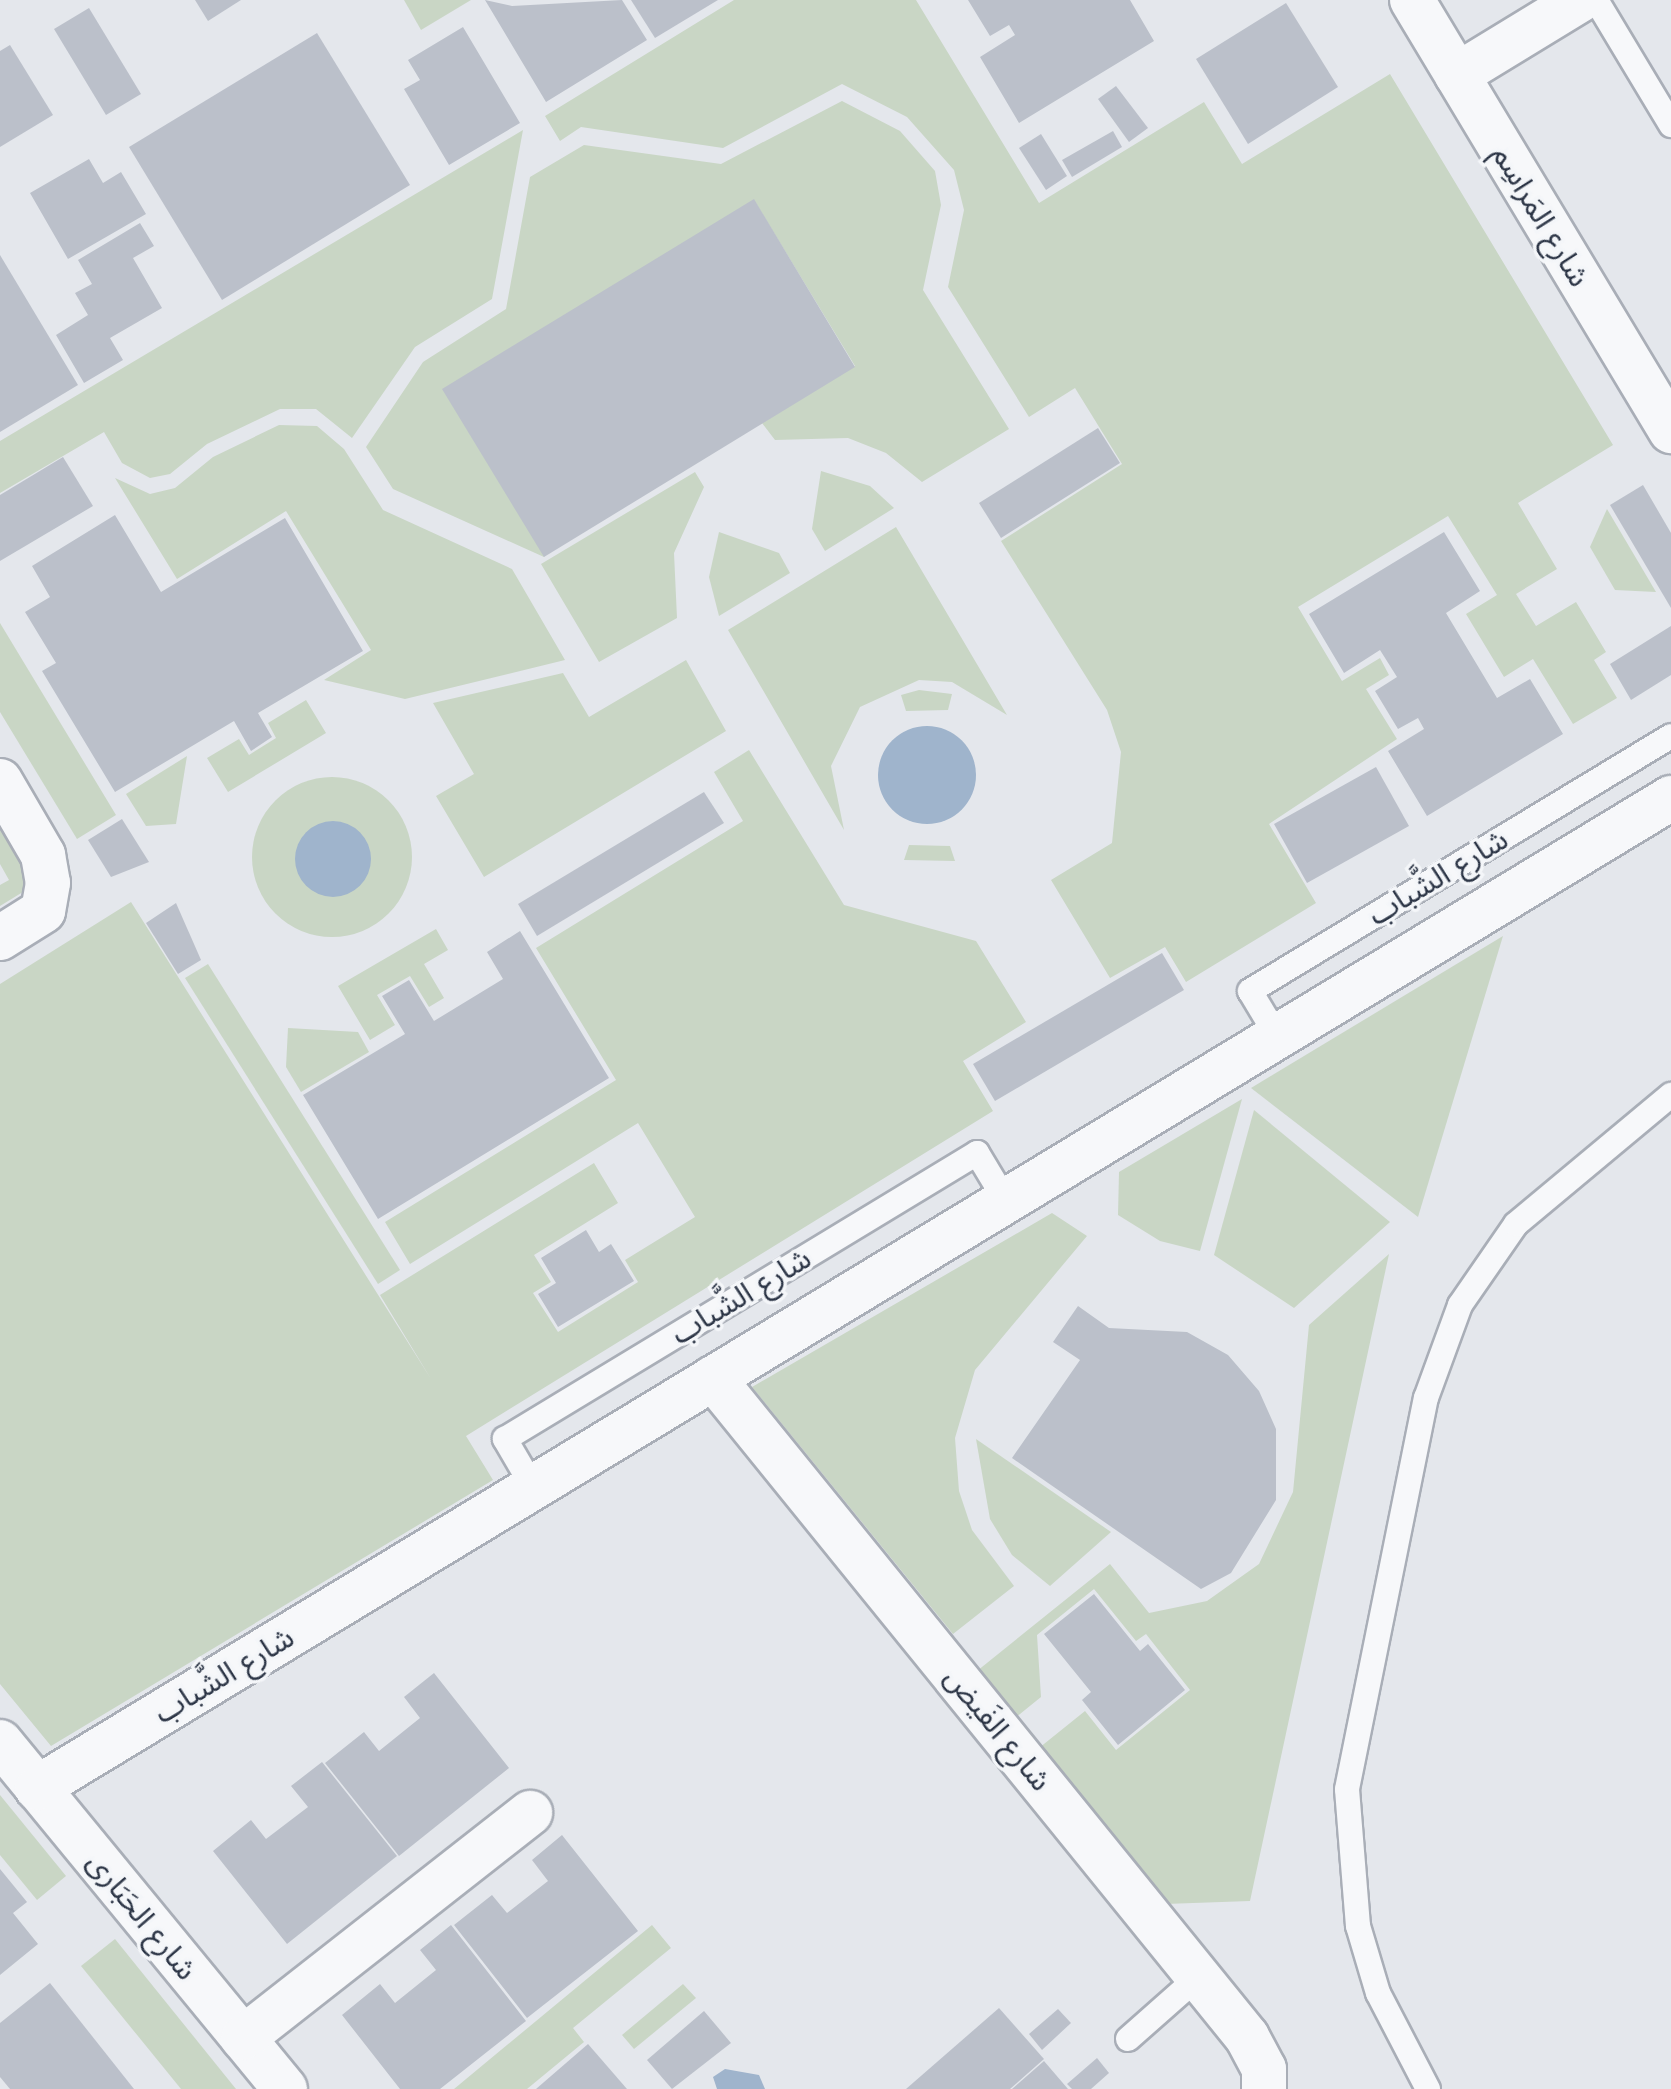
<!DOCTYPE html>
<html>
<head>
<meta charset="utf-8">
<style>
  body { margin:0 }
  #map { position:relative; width:1671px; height:2089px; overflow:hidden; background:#e4e7ec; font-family:Jost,"Noto Sans Arabic",sans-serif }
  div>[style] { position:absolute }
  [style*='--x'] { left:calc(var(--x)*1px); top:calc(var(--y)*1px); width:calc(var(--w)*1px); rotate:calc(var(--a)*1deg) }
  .green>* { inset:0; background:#c9d6c5 }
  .round { border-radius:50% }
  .water>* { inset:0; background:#9fb4cc }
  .building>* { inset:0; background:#bbc0ca }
  .roads { filter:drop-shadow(2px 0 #a9aeb7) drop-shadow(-2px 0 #a9aeb7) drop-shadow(0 2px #a9aeb7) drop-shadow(0 -2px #a9aeb7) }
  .service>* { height:24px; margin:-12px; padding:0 12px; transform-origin:12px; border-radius:12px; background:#f7f8fa }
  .minor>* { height:44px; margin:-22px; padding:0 22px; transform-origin:22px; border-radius:22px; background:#f7f8fa }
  span { translate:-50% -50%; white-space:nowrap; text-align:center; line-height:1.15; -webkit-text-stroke:7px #f4f6f9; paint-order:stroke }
  .street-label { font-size:30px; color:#2b3445 }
</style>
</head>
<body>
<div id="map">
  <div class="green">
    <div style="clip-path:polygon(404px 0,471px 0,421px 30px)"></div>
    <div style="clip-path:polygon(734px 0,916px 0,1039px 203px,1204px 102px,1242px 164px,1390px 74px,1613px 445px,1518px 503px,1557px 569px,1516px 594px,1536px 626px,1576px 602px,1606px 652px,1594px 660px,1617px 698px,1573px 724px,1533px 659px,1504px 677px,1466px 614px,1497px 595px,1448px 516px,1298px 607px,1342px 681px,1380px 658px,1389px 675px,1366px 689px,1397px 739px,1269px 824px,1316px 903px,1186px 982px,1165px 947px,1110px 978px,1051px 880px,1112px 843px,1121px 752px,1107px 710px,1001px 541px,1122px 464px,1075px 388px,1029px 417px,948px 287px,964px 210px,954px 170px,907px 117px,842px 84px,723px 148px,581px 127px,560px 141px,545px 116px)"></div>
    <div style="clip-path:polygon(842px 101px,900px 131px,935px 171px,941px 205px,923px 290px,1009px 429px,922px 482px,886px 453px,848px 438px,775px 440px,762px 423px,855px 366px,754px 200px,544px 557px,393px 489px,366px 447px,423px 362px,506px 309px,530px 177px,584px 145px,721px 164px)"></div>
    <div style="clip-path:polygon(523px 130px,492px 299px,415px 347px,352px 438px,316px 409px,280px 409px,207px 444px,170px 474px,150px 478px,122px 463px,104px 432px,0 493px,0 441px)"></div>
    <div style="clip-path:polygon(279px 425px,317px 426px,344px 449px,383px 510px,512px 569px,565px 660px,405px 699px,324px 680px,371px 650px,286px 511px,177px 579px,115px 478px,150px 494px,175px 488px,213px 457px)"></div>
    <div style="clip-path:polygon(821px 471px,870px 486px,894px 508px,825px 551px,812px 529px)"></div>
    <div style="clip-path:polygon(695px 472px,704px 487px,674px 553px,677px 618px,599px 662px,541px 564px)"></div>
    <div style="clip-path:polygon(1607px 509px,1656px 592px,1615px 590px,1590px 547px)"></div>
    <div style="clip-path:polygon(896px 527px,1007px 715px,952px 682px,919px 680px,860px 707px,831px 766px,844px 830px,728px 630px)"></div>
    <div style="clip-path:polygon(719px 532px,779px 553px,790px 573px,719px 616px,709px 577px)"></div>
    <div style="clip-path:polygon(0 623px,116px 815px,77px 839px,0 712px)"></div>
    <div style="clip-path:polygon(686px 660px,726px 731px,484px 877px,436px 796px,474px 774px,433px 703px,563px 673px,589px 717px)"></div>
    <div style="clip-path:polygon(919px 690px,952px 694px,948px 710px,906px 711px,901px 695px)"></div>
    <div style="clip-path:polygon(306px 700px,326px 733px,228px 792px,207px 758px,239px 739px,249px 755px,276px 738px,268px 723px)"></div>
    <div style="clip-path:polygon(749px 750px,844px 905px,976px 941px,1026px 1022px,963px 1061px,993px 1111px,466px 1436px,493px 1480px,51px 1746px,0 1684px,0 984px,131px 902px,431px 1379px,380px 1295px,594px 1163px,618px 1203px,534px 1255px,551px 1282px,533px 1293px,558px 1332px,638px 1282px,625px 1260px,695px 1217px,638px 1123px,410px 1264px,385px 1222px,616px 1080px,536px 948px,743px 821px,714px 772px)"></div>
    <div style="clip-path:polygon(187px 756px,176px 824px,146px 826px,126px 794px)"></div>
    <div class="round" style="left:252px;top:777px;width:160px;height:160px"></div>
    <div style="clip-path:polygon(0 817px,24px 858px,31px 887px,0 906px,0 885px,9px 880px,0 864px)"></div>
    <div style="clip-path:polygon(909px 845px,950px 846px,955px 861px,904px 860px)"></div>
    <div style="clip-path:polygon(436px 929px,448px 950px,424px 964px,444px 998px,429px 1007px,410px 976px,377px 995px,395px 1025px,370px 1040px,338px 986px)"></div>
    <div style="clip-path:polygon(1503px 936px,1418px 1217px,1251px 1088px)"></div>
    <div style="clip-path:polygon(208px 964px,400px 1270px,378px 1284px,185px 978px)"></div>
    <div style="clip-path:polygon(288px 1028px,358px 1032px,369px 1052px,301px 1092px,286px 1067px)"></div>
    <div style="clip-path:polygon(1242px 1099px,1200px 1251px,1160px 1241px,1118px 1215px,1119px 1172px)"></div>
    <div style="clip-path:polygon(1254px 1110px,1390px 1222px,1294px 1308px,1214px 1255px)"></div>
    <div style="clip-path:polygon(1052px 1213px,1087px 1236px,975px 1370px,955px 1438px,959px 1491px,972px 1530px,1014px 1586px,953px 1634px,752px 1387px)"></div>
    <div style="clip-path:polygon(1389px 1254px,1250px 1901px,1165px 1904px,1039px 1748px,1085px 1711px,1116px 1750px,1190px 1690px,1146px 1634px,1136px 1641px,1094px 1589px,1037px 1635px,1041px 1697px,1015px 1718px,977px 1671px,1110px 1564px,1149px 1613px,1207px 1601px,1259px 1564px,1293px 1492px,1309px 1325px)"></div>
    <div style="clip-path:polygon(976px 1439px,1111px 1532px,1050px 1586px,1012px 1555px,990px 1519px)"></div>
    <div style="clip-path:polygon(0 1795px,66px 1876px,37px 1900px,0 1855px)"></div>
    <div style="clip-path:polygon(652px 1925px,671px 1948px,573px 2028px,584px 2042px,527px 2089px,454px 2089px)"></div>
    <div style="clip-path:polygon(115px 1939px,236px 2089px,181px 2089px,81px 1966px)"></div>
    <div style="clip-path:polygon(683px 1984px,696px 1998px,634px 2049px,622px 2035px)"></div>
  </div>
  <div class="water">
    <div class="round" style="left:878px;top:726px;width:98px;height:98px"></div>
    <div class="round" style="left:295px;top:821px;width:76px;height:76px"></div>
    <div style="clip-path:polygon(725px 2069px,759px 2075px,765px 2089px,717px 2089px,713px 2077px)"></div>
  </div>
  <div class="building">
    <div style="clip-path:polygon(195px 0,241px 0,208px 21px)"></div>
    <div style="clip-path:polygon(485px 0,512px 6px,622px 0,647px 40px,546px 102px)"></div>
    <div style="clip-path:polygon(631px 0,718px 0,655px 38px)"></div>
    <div style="clip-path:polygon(968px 0,1130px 0,1154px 41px,1019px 123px,980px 57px,1015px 35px,1009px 25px,990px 36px)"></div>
    <div style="clip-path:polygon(1286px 3px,1338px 87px,1248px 144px,1196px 59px)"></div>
    <div style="clip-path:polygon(89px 8px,141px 94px,106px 115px,54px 29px)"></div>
    <div style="clip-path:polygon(463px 27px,520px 123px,449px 165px,404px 89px,420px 80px,408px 60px)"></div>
    <div style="clip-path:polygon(317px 33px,410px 185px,222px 300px,129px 147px)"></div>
    <div style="clip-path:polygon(10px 45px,53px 115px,0 147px,0 51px)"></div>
    <div style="clip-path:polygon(1116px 86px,1148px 128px,1129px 142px,1098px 99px)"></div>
    <div style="clip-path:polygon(1113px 131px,1122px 147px,1072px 177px,1062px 160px)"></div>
    <div style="clip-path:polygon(1041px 134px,1067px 176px,1046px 190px,1019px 148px)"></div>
    <div style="clip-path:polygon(89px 159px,103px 183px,121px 172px,146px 214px,68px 259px,30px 193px)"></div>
    <div style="clip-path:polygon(754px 199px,855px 367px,544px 557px,442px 389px)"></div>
    <div style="clip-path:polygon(140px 223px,154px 246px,133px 258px,162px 308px,110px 338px,123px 360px,84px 383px,56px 335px,88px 315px,75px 293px,92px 284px,78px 260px)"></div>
    <div style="clip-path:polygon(0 255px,78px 385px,0 432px)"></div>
    <div style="clip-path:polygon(1098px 428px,1120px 463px,1001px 538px,979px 503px)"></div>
    <div style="clip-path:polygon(63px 457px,93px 506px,0 561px,0 495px)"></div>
    <div style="clip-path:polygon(1643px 485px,1671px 533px,1671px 608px,1610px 505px)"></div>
    <div style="clip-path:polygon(115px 515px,161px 592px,285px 518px,363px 651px,258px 713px,272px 737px,251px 751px,234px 721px,115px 792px,42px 671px,56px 663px,25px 612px,50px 597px,32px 566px)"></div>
    <div style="clip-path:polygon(1444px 532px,1480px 591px,1446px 613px,1497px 698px,1530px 679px,1563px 734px,1427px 816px,1388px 751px,1424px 729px,1418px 718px,1398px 729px,1375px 691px,1397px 677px,1380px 650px,1344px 673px,1309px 614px)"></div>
    <div style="clip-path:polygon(1671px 626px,1671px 675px,1631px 700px,1610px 664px)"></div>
    <div style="clip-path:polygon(1376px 767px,1409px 826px,1307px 883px,1274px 824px)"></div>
    <div style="clip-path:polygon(704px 792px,724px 823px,537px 936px,518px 904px)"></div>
    <div style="clip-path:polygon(122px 819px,149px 862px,111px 877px,88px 840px)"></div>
    <div style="clip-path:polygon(176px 903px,201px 960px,178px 974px,146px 923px)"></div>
    <div style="clip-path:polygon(520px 931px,609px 1078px,378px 1219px,303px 1095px,405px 1034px,382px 996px,409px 980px,434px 1021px,503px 979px,487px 952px)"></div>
    <div style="clip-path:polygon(1162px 953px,1184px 990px,995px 1101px,973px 1064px)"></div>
    <div style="clip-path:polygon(586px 1230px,599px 1252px,611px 1244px,634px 1281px,558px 1327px,538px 1294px,556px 1283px,541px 1258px)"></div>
    <div style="clip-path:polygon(1078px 1306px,1109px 1328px,1187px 1332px,1228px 1355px,1259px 1391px,1276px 1429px,1276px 1500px,1231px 1573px,1201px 1589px,1012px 1458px,1080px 1360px,1053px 1342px)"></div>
    <div style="clip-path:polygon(1094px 1594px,1140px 1651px,1148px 1644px,1185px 1690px,1118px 1745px,1082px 1700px,1091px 1692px,1044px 1634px)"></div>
    <div style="clip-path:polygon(434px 1673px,509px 1768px,399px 1856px,325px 1763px,364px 1732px,379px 1751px,420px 1718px,404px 1697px)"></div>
    <div style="clip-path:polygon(322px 1762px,397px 1856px,287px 1944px,213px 1851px,251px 1820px,266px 1839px,308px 1807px,291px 1786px)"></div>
    <div style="clip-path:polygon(562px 1835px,638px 1931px,527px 2018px,454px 1925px,492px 1895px,507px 1913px,548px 1881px,532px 1860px)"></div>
    <div style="clip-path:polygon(0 1869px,27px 1902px,13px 1913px,38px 1944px,0 1975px)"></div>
    <div style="clip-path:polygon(451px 1925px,526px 2021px,440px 2089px,400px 2089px,342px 2015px,380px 1984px,395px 2003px,436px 1970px,420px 1950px)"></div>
    <div style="clip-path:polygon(50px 1983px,134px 2089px,10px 2089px,0 2077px,0 2023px)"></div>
    <div style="clip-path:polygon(999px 2008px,1044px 2059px,1010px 2089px,906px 2089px)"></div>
    <div style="clip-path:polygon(1058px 2009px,1071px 2023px,1042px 2050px,1029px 2034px)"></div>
    <div style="clip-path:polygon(704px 2011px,731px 2043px,672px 2089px,647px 2060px)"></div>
    <div style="clip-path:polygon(588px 2044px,627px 2089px,536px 2089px)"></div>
    <div style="clip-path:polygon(1097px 2058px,1109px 2073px,1091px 2089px,1072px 2089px,1067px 2084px)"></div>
    <div style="clip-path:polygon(1044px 2061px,1068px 2089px,1012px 2089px)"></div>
  </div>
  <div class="roads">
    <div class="service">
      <div style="--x:1596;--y:0;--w:146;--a:59"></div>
      <div style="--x:1277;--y:1036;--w:52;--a:-121"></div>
      <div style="--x:1250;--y:991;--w:492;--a:-31.2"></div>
      <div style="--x:533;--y:1487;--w:56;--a:-120.3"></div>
      <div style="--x:505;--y:1439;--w:552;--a:-31.21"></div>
      <div style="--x:977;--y:1153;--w:56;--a:58.9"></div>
      <div style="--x:1128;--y:2039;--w:94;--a:-41.5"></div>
      <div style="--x:1428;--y:2089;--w:108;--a:-117.5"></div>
      <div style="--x:1378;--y:1993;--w:70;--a:-106.6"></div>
      <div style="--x:1358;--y:1926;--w:137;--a:-94.6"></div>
      <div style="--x:1347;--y:1789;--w:399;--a:-78.6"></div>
      <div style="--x:1426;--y:1398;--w:99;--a:-69.9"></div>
      <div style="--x:1460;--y:1305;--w:98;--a:-55.3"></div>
      <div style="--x:1516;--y:1224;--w:202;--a:-39.8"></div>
    </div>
    <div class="minor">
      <div style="--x:1412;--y:0;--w:503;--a:59"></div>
      <div style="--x:1457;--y:75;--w:144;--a:-31.4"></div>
      <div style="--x:0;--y:781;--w:86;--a:59.8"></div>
      <div style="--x:43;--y:855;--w:28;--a:80"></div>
      <div style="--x:48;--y:883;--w:28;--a:100"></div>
      <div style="--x:43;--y:911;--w:51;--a:147.9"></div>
      <div style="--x:713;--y:1378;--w:848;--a:50.98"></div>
      <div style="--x:1247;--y:2037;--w:36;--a:62"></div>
      <div style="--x:1264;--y:2069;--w:20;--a:90"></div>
      <div style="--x:0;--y:1742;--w:449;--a:50.6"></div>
      <div style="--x:37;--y:1788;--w:1911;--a:-31.21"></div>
      <div style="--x:243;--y:2038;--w:365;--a:-38.1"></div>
    </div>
  </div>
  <div class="street-label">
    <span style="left:1541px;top:216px;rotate:59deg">شارع المَراسِم</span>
    <span style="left:1438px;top:877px;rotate:-31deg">شارع الشَّباب</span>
    <span style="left:741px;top:1296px;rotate:-31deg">شارع الشَّباب</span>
    <span style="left:224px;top:1675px;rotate:-31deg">شارع الشَّباب</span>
    <span style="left:998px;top:1729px;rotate:51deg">شارع الفَيض</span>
    <span style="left:142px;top:1916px;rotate:51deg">شارع الحَبَارى</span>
  </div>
</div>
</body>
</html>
